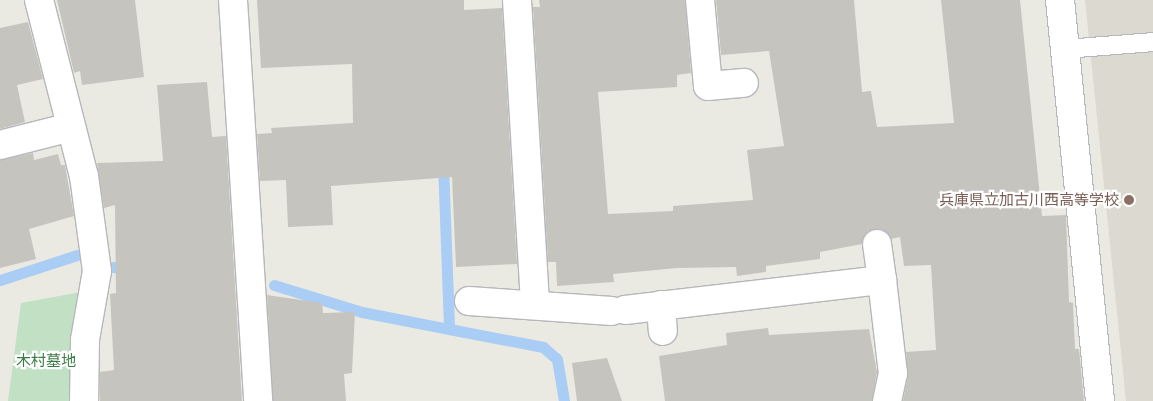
<!DOCTYPE html>
<html>
<head>
<meta charset="utf-8">
<style>
  body { margin:0 }
  #map { position:relative; width:1153px; height:401px; overflow:hidden; background:#ebeae2; font-family:Mulish,"Noto Sans JP",sans-serif }
  div>[style] { position:absolute }
  [style*='--x'] { left:calc(var(--x)*1px); top:calc(var(--y)*1px); width:calc(var(--w)*1px); rotate:calc(var(--a)*1deg) }
  .education>* { inset:0; background:#dbd9d0 }
  .green>* { inset:0; background:#c1e0c4 }
  .stream>* { height:11px; margin:-5.5px; padding:0 5.5px; transform-origin:5.5px; border-radius:5.5px; background:#a9cdf4 }
  .building>* { inset:0; background:#c6c4be }
  .roads { filter:drop-shadow(1px 0 #b4b7bb) drop-shadow(-1px 0 #b4b7bb) drop-shadow(0 1px #b4b7bb) drop-shadow(0 -1px #b4b7bb) }
  .lane>* { height:18px; margin:-9px; padding:0 9px; transform-origin:9px; border-radius:9px; background:#fff }
  .street>* { height:28px; margin:-14px; padding:0 14px; transform-origin:14px; border-radius:14px; background:#fff }
  .dots>* { width:14px; height:14px; translate:-50% -50%; box-sizing:border-box; border:2px solid #fff; border-radius:50% }
  span { translate:-50% -50%; white-space:nowrap; text-align:center; line-height:1.15; -webkit-text-stroke:4.5px #fff; paint-order:stroke }
  .education-label { font-size:15px; color:#785e54 }
  .right { translate:-100% -50%; text-align:right }
  .park-label { font-size:15px; color:#3e7c46 }
</style>
</head>
<body>
<div id="map">
  <div class="education">
    <div style="clip-path:polygon(1085px 0,1153px 0,1153px 401px,1126px 401px)"></div>
  </div>
  <div class="green">
    <div style="clip-path:polygon(81px 292px,76px 401px,8px 401px,21px 303px)"></div>
  </div>
  <div class="stream">
    <div style="--x:443;--y:163;--w:166;--a:87.9"></div>
    <div style="--x:449;--y:329;--w:96;--a:10.8"></div>
    <div style="--x:543;--y:347;--w:18;--a:41"></div>
    <div style="--x:557;--y:359;--w:43;--a:80.5"></div>
    <div style="--x:113;--y:267;--w:18;--a:6"></div>
    <div style="--x:0;--y:280;--w:81;--a:-18"></div>
    <div style="--x:274;--y:285;--w:92;--a:17.1"></div>
    <div style="--x:362;--y:312;--w:89;--a:11.1"></div>
  </div>
  <div class="building">
    <div style="clip-path:polygon(57px 0,135px 0,144px 77px,82px 85px,80px 71px,74px 73px)"></div>
    <div style="clip-path:polygon(257px 0,464px 0,464px 10px,502px 8px,517px 264px,456px 267px,452px 177px,331px 186px,333px 225px,288px 227px,286px 180px,260px 181px,257px 134px,272px 133px,271px 128px,353px 123px,352px 64px,261px 68px)"></div>
    <div style="clip-path:polygon(539px 0,685px 0,691px 73px,677px 75px,677px 87px,598px 92px,608px 214px,673px 211px,673px 206px,753px 200px,747px 150px,784px 146px,769px 51px,721px 55px,716px 0,854px 0,862px 92px,871px 91px,877px 127px,954px 123px,941px 0,1020px 0,1042px 216px,1066px 215px,1069px 302px,1073px 303px,1075px 349px,1079px 349px,1084px 401px,903px 401px,908px 376px,906px 352px,936px 350px,931px 265px,904px 266px,900px 237px,891px 239px,882px 229px,868px 231px,862px 244px,820px 252px,820px 259px,766px 266px,766px 272px,737px 276px,736px 267px,677px 268px,613px 274px,614px 282px,557px 286px,556px 262px,548px 262px,533px 7px,540px 7px)"></div>
    <div style="clip-path:polygon(28px 22px,43px 79px,17px 85px,25px 122px,0 129px,0 28px)"></div>
    <div style="clip-path:polygon(207px 82px,212px 137px,226px 136px,242px 401px,100px 401px,100px 372px,114px 370px,110px 294px,116px 293px,115px 205px,104px 208px,97px 163px,163px 161px,157px 85px)"></div>
    <div style="clip-path:polygon(33px 153px,34px 160px,58px 154px,61px 165px,65px 165px,74px 216px,29px 229px,36px 259px,0 268px,0 160px)"></div>
    <div style="clip-path:polygon(267px 295px,322px 303px,323px 313px,355px 312px,352px 373px,344px 374px,346px 401px,273px 401px)"></div>
    <div style="clip-path:polygon(768px 328px,769px 335px,869px 329px,877px 372px,872px 401px,665px 401px,659px 356px,727px 345px,726px 333px)"></div>
    <div style="clip-path:polygon(607px 358px,622px 401px,577px 401px,572px 363px)"></div>
  </div>
  <div class="roads">
    <div class="lane">
      <div style="--x:1065;--y:49;--w:88;--a:-4.5"></div>
    </div>
    <div class="street">
      <div style="--x:39;--y:0;--w:182;--a:75.7"></div>
      <div style="--x:84;--y:176;--w:96;--a:82.2"></div>
      <div style="--x:97;--y:271;--w:70;--a:99.9"></div>
      <div style="--x:85;--y:340;--w:61;--a:90.9"></div>
      <div style="--x:233;--y:0;--w:402;--a:86.4"></div>
      <div style="--x:517;--y:0;--w:305;--a:86.6"></div>
      <div style="--x:700;--y:0;--w:86;--a:84.7"></div>
      <div style="--x:708;--y:86;--w:36;--a:-5"></div>
      <div style="--x:1060;--y:0;--w:403;--a:84.3"></div>
      <div style="--x:0;--y:145;--w:73;--a:-14.2"></div>
      <div style="--x:877;--y:244;--w:36;--a:82"></div>
      <div style="--x:469;--y:301;--w:143;--a:4"></div>
      <div style="--x:661;--y:305;--w:26;--a:86"></div>
      <div style="--x:625;--y:310;--w:259;--a:-6.7"></div>
      <div style="--x:882;--y:280;--w:94;--a:83.3"></div>
      <div style="--x:893;--y:373;--w:29;--a:102"></div>
    </div>
  </div>
  <div class="dots">
    <div style="left:1129px;top:200px;background:#8d6e63"></div>
  </div>
  <div class="education-label">
    <span class="right" style="left:1119px;top:200px">兵庫県立加古川西高等学校</span>
  </div>
  <div class="park-label">
    <span style="left:46px;top:361px">木村墓地</span>
  </div>
</div>
</body>
</html>
